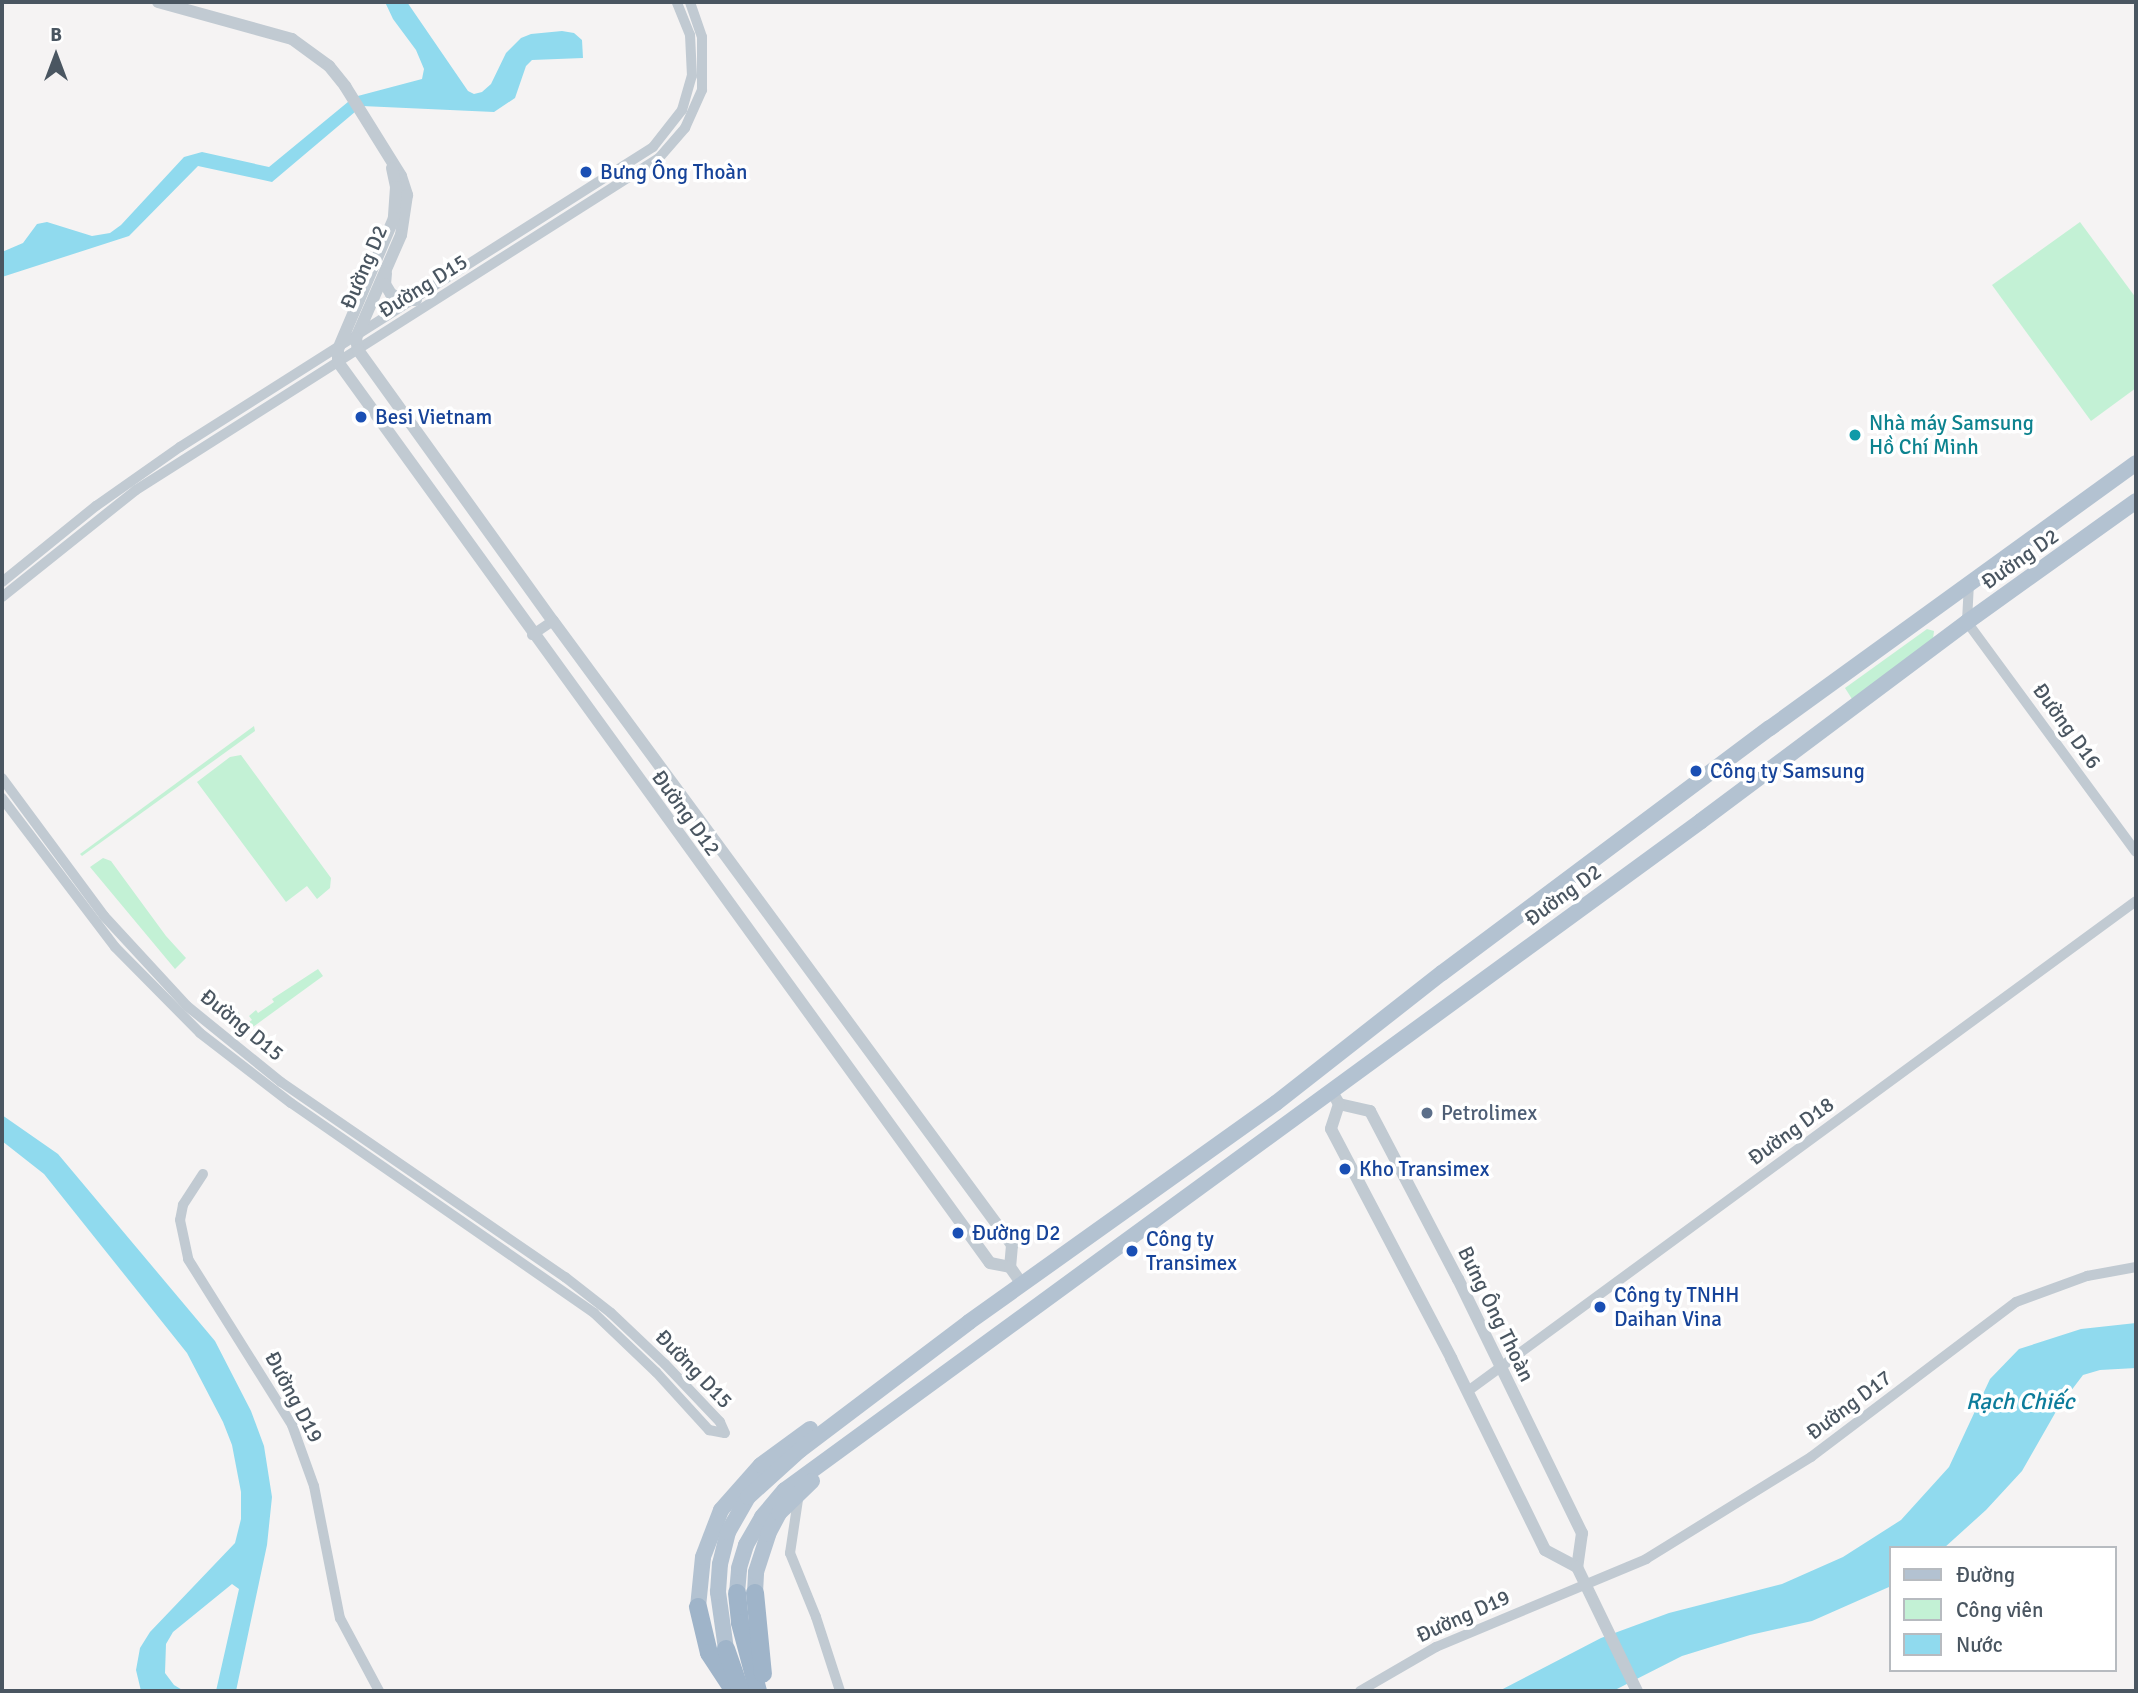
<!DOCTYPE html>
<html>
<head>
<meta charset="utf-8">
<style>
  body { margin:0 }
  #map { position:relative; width:2138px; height:1693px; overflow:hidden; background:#f5f3f3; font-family:Signika,sans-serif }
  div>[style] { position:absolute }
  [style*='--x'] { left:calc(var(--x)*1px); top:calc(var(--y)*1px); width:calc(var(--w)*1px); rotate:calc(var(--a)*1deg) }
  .green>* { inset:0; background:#c3f1d5 }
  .water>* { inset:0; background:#90daee }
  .minor>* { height:10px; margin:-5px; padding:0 5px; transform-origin:5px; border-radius:5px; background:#c1cad2 }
  .tertiary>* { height:12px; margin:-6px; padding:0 6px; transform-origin:6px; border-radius:6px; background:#c1cad2 }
  .primary>* { height:16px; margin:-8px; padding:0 8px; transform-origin:8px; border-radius:8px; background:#b3c2d1 }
  .trunk>* { height:18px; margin:-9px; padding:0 9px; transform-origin:9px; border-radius:9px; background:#9fb4c9 }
  .dots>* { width:19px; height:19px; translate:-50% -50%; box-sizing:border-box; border:4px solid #fff; border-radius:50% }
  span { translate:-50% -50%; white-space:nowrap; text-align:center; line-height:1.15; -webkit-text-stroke:7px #fff; paint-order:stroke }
  .transit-label { font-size:21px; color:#164399 }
  .left { translate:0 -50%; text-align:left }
  .street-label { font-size:21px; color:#4a5661 }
  .culture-label { font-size:21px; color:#0d838f }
  .service-label { font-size:21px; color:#4e5e75 }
  .water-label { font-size:23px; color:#0c7c9b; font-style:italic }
  .frame { position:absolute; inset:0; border:4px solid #4a5661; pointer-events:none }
  .legend { position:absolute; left:1889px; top:1546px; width:228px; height:126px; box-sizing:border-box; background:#fff; border:2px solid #b7bbc0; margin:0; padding:9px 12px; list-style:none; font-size:21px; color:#4a5661 }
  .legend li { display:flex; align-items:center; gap:14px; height:35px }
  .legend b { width:35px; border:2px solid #b7bbc0 }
  .north { position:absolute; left:21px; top:21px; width:70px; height:70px; -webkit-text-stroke:5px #fff; paint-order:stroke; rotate:0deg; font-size:19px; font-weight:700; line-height:28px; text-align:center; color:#4a5661 }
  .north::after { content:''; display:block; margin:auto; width:24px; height:32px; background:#4a5661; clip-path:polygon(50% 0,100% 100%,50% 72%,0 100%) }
</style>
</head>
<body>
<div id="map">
  <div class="green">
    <div style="clip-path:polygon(2080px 222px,2136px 298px,2136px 388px,2091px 421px,1992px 285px)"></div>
    <div style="clip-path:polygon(1927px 629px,1934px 631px,1933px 639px,1852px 699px,1845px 688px)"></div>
    <div style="clip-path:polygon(254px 726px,255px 731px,82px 856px,80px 854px)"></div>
    <div style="clip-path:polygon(241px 755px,331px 878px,330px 888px,317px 899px,307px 886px,286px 902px,197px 782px,230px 757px)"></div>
    <div style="clip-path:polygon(103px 858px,111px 861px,166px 936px,186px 958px,175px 969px,90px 867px)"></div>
    <div style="clip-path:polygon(318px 969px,323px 976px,246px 1032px,207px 999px,214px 994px,231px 1016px,238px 1012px,246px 1024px,252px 1020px,249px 1016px,256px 1010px,258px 1013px,274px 1002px,272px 999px)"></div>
  </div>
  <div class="water">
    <div style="clip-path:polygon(385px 2px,407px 2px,468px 91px,474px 94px,482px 92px,491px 84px,506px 53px,521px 38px,531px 34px,562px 31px,574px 33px,582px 40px,583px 58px,532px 60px,526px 66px,515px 98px,494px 112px,362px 106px,272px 182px,198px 166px,129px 236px,2px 277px,2px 252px,23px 243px,37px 224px,47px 222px,92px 236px,110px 233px,121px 225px,184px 157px,202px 152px,269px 167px,354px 97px,422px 79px,424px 69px,416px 50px,393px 19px)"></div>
    <div style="clip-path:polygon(2px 1115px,58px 1154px,215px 1341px,251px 1411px,264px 1446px,272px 1497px,267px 1545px,236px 1691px,216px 1691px,239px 1589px,232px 1584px,173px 1632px,166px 1644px,165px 1673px,174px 1685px,184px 1691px,141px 1691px,136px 1670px,140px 1648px,150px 1632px,235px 1543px,241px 1519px,241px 1492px,232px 1445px,223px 1422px,187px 1353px,44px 1174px,2px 1141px)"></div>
    <div style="clip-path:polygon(2136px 1323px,2136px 1368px,2100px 1370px,2083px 1375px,2058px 1408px,2022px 1471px,1986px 1510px,1944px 1548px,1891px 1548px,1889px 1587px,1812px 1621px,1750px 1635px,1682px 1656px,1613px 1691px,1499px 1691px,1601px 1638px,1669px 1613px,1782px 1584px,1843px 1557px,1901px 1520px,1949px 1467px,1990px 1379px,2019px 1349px,2081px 1329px)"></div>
  </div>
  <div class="minor">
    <div style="--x:2;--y:582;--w:121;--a:-39"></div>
    <div style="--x:96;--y:506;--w:103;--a:-35.1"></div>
    <div style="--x:180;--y:447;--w:560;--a:-32.38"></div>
    <div style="--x:653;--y:147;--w:47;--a:-51.9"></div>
    <div style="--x:682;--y:110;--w:35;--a:-74"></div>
    <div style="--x:692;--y:76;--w:41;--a:-92.8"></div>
    <div style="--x:690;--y:35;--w:35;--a:-112"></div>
    <div style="--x:1969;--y:583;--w:39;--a:93"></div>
    <div style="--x:1967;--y:622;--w:285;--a:53.7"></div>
    <div style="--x:2;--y:597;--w:171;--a:-38.6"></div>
    <div style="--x:136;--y:490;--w:619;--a:-32.41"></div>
    <div style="--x:659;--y:158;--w:40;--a:-49"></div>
    <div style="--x:685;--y:128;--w:42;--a:-65.9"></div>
    <div style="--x:702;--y:90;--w:53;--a:-90"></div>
    <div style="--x:702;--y:37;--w:37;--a:-109"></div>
    <div style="--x:532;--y:635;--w:25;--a:-34"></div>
    <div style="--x:2;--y:778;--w:172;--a:53.5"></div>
    <div style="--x:104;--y:916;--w:122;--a:47.3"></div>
    <div style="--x:187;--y:1006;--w:121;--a:39"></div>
    <div style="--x:281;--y:1082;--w:345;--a:34.5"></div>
    <div style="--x:565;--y:1277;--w:58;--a:38"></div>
    <div style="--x:611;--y:1313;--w:74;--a:43.4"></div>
    <div style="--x:665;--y:1364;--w:80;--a:46.5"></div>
    <div style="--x:720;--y:1422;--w:12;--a:66"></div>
    <div style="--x:2;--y:798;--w:187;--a:52.8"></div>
    <div style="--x:115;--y:947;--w:121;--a:45.3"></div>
    <div style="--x:200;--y:1033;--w:115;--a:37.6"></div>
    <div style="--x:291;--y:1103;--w:369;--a:34.7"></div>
    <div style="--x:594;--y:1313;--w:86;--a:43.6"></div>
    <div style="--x:656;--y:1372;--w:79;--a:47.6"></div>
    <div style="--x:709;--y:1430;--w:16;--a:11"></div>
    <div style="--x:203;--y:1174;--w:37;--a:123"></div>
    <div style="--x:183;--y:1205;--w:15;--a:101"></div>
    <div style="--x:180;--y:1220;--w:40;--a:78"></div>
    <div style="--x:188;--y:1259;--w:196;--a:57.9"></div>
    <div style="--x:292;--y:1425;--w:65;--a:70.2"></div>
    <div style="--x:314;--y:1486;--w:135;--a:78.9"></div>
    <div style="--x:340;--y:1618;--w:83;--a:61.9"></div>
    <div style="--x:1468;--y:1391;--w:828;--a:-36.26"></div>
    <div style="--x:799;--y:1493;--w:61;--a:98.5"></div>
    <div style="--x:790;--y:1553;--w:69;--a:67.9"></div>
    <div style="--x:816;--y:1617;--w:78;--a:72"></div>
    <div style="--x:1360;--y:1691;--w:88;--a:-30.1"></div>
    <div style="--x:1436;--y:1647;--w:228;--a:-22.7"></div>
    <div style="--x:1646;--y:1559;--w:194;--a:-31.7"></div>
    <div style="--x:1811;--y:1457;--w:257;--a:-37.1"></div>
    <div style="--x:2016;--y:1302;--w:76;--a:-20.1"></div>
    <div style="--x:2087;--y:1276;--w:50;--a:-10.4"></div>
  </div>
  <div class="tertiary">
    <div style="--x:158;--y:2;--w:139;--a:15.4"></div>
    <div style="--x:292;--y:39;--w:46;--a:36.1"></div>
    <div style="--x:329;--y:66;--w:26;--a:51"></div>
    <div style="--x:345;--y:86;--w:106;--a:58.1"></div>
    <div style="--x:401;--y:176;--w:20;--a:72"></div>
    <div style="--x:407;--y:195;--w:40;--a:98.5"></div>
    <div style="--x:401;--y:235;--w:112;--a:113.6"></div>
    <div style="--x:356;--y:338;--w:12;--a:81"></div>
    <div style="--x:358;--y:350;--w:334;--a:54.3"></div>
    <div style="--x:553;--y:621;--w:775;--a:53.66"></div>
    <div style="--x:1012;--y:1245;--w:22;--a:95"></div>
    <div style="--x:392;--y:168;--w:19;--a:78"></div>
    <div style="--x:396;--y:187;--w:31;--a:94"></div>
    <div style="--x:394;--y:218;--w:142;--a:113.1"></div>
    <div style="--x:338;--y:349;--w:13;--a:90"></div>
    <div style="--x:338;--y:362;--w:1112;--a:54.11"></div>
    <div style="--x:990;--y:1263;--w:20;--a:11"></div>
    <div style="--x:1010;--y:1267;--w:21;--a:55"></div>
    <div style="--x:386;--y:273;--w:11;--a:95"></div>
    <div style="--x:385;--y:284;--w:12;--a:59"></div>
    <div style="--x:391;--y:294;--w:13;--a:29"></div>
    <div style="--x:402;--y:300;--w:14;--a:0"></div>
    <div style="--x:1335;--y:1097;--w:8;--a:60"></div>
    <div style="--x:1339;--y:1104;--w:32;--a:13"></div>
    <div style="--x:1370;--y:1111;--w:190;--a:62.4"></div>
    <div style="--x:1458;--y:1279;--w:283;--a:64"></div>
    <div style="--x:1582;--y:1533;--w:34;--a:98"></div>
    <div style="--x:1339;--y:1104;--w:26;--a:108"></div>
    <div style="--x:1331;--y:1129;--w:259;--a:62.3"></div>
    <div style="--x:1451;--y:1358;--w:214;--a:63.9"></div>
    <div style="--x:1545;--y:1550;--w:36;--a:28"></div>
    <div style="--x:1577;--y:1567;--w:138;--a:64.2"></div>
  </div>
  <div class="primary">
    <div style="--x:737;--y:1593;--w:25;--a:-85"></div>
    <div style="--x:739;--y:1568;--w:24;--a:-73"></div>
    <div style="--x:746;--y:1545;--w:32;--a:-60"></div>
    <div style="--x:762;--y:1517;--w:35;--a:-50"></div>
    <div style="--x:785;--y:1490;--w:1134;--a:-36.14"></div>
    <div style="--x:1701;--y:821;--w:332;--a:-36.8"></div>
    <div style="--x:1967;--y:622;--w:208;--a:-35.6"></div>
    <div style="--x:755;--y:1593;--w:21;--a:-87"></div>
    <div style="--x:756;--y:1572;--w:40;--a:-72"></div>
    <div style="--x:768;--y:1534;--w:24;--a:-62"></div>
    <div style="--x:779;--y:1513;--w:46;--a:-44.1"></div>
    <div style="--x:698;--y:1607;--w:50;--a:-84.3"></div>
    <div style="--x:703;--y:1557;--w:50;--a:-69"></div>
    <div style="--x:721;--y:1510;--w:60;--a:-48.4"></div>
    <div style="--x:761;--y:1465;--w:61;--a:-36.3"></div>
    <div style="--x:726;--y:1649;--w:58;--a:-98"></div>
    <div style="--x:718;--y:1592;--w:28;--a:-86"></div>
    <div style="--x:720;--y:1564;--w:33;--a:-76"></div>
    <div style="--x:728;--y:1532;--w:40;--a:-60.3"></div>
    <div style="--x:748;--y:1497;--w:70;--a:-42.1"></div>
    <div style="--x:800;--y:1450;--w:212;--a:-37.1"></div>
    <div style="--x:969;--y:1322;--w:377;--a:-35.5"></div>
    <div style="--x:1276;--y:1103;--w:211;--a:-38.1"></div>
    <div style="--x:1442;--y:973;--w:409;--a:-36.8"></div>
    <div style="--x:1770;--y:728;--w:452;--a:-35.9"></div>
  </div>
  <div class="trunk">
    <div style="--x:737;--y:1593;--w:30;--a:84"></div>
    <div style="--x:740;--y:1623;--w:70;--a:75.2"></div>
    <div style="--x:755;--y:1593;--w:81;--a:84.4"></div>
    <div style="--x:698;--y:1607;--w:47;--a:76.6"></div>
    <div style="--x:709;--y:1653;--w:45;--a:56.7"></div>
    <div style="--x:726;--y:1649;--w:42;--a:70.7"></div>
  </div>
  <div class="dots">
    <div style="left:586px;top:172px;background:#1a4fb4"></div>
    <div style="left:361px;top:417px;background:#1a4fb4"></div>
    <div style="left:1855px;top:435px;background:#0f9aa8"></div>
    <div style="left:1696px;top:771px;background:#1a4fb4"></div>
    <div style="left:1427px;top:1113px;background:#5c6f8a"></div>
    <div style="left:1345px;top:1169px;background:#1a4fb4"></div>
    <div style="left:958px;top:1233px;background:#1a4fb4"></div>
    <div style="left:1132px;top:1251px;background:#1a4fb4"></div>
    <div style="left:1600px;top:1307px;background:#1a4fb4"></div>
  </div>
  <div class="transit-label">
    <span class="left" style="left:600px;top:172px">Bưng Ông Thoàn</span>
    <span class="left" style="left:375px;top:417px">Besi Vietnam</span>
    <span class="left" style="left:1710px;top:771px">Công ty Samsung</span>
    <span class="left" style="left:1359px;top:1169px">Kho Transimex</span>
    <span class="left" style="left:972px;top:1233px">Đường D2</span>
    <span class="left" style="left:1146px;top:1251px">Công ty<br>Transimex</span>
    <span class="left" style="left:1614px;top:1307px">Công ty TNHH<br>Daihan Vina</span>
  </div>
  <div class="street-label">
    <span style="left:364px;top:267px;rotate:-67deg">Đường D2</span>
    <span style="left:423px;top:286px;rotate:-32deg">Đường D15</span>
    <span style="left:2020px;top:559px;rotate:-35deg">Đường D2</span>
    <span style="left:2067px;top:726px;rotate:54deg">Đường D16</span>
    <span style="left:686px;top:813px;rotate:54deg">Đường D12</span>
    <span style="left:1563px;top:895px;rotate:-36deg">Đường D2</span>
    <span style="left:242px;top:1025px;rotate:39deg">Đường D15</span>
    <span style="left:1791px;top:1131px;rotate:-36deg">Đường D18</span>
    <span style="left:1496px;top:1314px;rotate:64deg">Bưng Ông Thoàn</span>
    <span style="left:694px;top:1369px;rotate:46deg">Đường D15</span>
    <span style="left:294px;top:1397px;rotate:62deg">Đường D19</span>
    <span style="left:1849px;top:1405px;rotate:-37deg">Đường D17</span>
    <span style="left:1463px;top:1616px;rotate:-24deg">Đường D19</span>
  </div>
  <div class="culture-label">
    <span class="left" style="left:1869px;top:435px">Nhà máy Samsung<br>Hồ Chí Minh</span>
  </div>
  <div class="service-label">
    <span class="left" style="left:1441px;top:1113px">Petrolimex</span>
  </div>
  <div class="water-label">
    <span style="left:2020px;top:1402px">Rạch Chiếc</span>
  </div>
  <div class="frame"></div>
  <ul class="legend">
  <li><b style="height:9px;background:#b3c2d1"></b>Đường</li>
  <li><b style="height:19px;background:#c3f1d5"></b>Công viên</li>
  <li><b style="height:19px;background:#90daee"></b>Nước</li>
  </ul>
  <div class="north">B</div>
</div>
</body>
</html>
